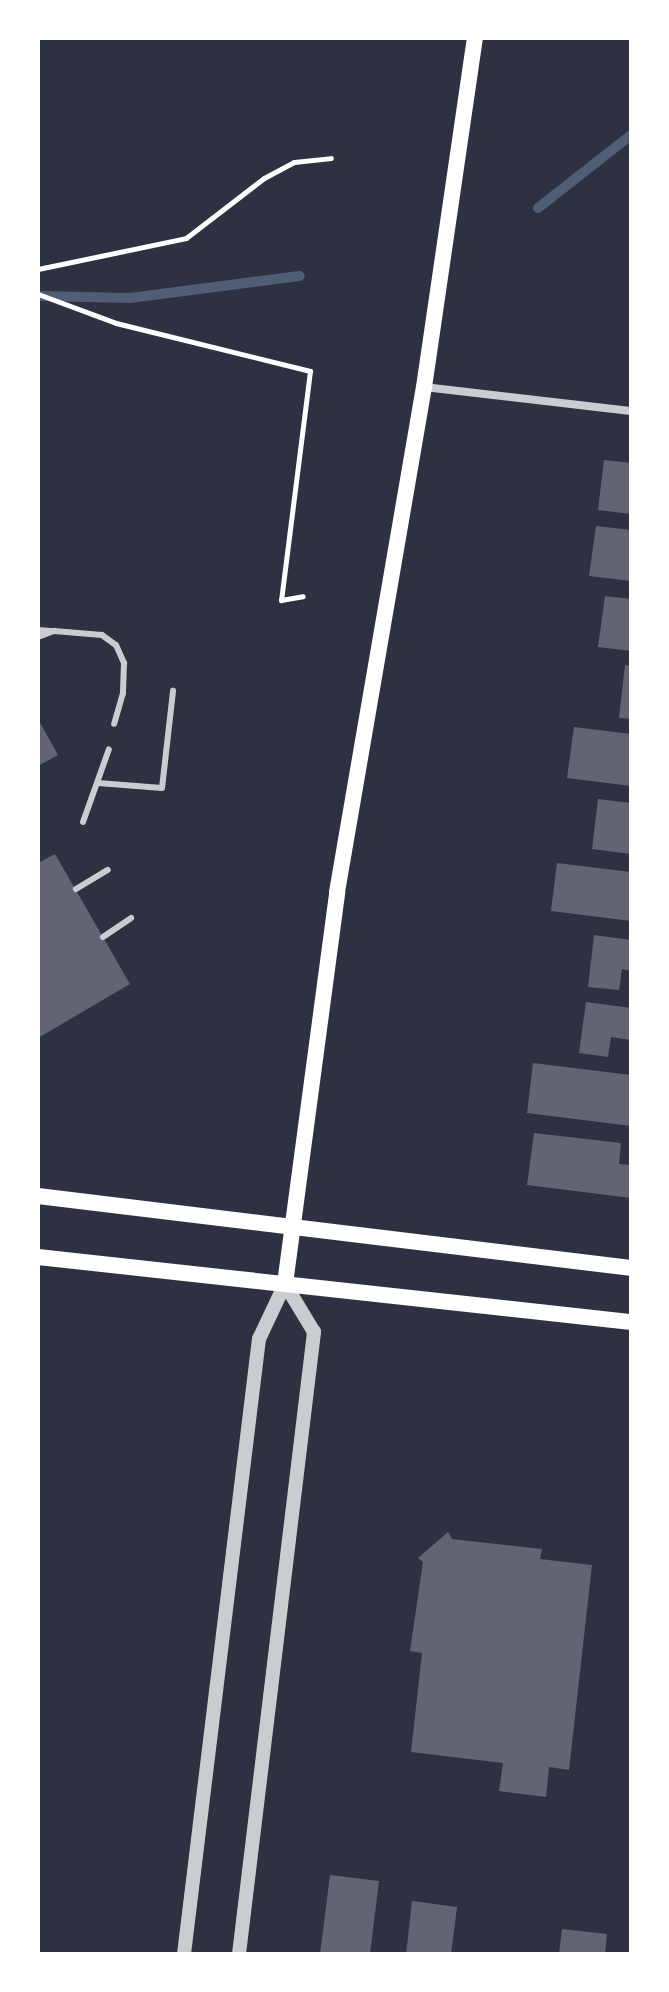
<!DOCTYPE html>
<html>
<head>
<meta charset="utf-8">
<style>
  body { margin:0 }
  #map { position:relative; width:669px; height:1992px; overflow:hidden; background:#2d3142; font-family:"Asap Condensed",sans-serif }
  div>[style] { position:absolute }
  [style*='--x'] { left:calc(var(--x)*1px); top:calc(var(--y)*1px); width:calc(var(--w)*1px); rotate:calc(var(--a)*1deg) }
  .stream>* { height:10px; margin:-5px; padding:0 5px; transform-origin:5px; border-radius:5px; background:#4f5d75 }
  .building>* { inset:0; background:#626471 }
  .path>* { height:5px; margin:-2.5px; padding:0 2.5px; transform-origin:2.5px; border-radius:2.5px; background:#fff }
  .service>* { height:6px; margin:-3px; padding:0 3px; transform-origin:3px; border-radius:3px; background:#caccd0 }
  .minor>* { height:8px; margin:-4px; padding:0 4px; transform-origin:4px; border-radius:4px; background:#caccd0 }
  .tertiary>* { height:14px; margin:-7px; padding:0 7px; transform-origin:7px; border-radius:7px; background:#caccd0 }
  .secondary>* { height:16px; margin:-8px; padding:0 8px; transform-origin:8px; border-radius:8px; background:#fff }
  span { translate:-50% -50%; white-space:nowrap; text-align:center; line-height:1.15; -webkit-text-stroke:6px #fff; paint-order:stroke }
  .frame { position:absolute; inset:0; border:40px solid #fff; pointer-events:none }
</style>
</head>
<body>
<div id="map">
  <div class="stream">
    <div style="--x:538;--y:208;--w:118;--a:-38.1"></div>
    <div style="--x:40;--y:296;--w:90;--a:1.3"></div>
    <div style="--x:130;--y:298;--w:171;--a:-7.4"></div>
  </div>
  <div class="building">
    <div style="clip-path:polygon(604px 460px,631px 463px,631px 514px,598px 510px)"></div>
    <div style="clip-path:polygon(596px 526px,631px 530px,631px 581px,589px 576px)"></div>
    <div style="clip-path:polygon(605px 596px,631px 599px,631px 651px,598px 647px)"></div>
    <div style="clip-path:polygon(625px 665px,631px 666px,631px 719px,619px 718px)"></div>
    <div style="clip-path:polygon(38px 719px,58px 755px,38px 766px)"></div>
    <div style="clip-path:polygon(574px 727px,631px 734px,631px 786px,567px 778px)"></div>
    <div style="clip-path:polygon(598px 799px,631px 803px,631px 854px,592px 849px)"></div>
    <div style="clip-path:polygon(55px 854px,130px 984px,38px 1038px,38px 863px)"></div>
    <div style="clip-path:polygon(557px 863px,631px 872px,631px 921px,551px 911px)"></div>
    <div style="clip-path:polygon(594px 935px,631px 940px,631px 971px,622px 969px,619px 990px,588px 987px)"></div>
    <div style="clip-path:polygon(586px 1002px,631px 1008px,631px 1040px,611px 1037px,608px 1057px,579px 1053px)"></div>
    <div style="clip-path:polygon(533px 1063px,631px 1075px,631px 1126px,527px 1113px)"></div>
    <div style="clip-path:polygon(534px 1133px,621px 1143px,619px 1164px,631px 1165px,631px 1198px,527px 1185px)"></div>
    <div style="clip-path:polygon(448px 1532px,452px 1539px,542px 1549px,540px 1559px,592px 1565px,569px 1770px,549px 1767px,546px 1797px,499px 1791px,503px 1763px,411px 1752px,422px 1653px,410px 1651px,423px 1562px,418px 1558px)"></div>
    <div style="clip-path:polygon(330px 1875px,379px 1881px,370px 1954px,320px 1954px)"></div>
    <div style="clip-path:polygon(412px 1901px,457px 1907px,451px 1954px,406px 1954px)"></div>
    <div style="clip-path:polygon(562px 1929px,607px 1934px,605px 1954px,559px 1954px)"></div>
  </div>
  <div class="path">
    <div style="--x:38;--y:269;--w:151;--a:-11.8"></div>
    <div style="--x:186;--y:238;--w:98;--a:-37.6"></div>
    <div style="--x:264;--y:178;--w:34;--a:-28"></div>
    <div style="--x:294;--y:162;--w:37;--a:-6"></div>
    <div style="--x:38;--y:294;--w:83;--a:20.4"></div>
    <div style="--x:116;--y:323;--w:200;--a:13.9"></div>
    <div style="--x:310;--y:371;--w:231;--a:97.2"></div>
    <div style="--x:281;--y:600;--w:22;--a:-10"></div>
  </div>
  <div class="service">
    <div style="--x:38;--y:630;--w:13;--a:4"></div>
    <div style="--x:38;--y:637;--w:17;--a:-21"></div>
    <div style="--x:54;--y:631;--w:48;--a:4.8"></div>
    <div style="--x:102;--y:635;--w:17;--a:36"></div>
    <div style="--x:116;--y:645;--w:20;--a:66"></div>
    <div style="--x:124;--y:663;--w:30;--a:92"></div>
    <div style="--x:123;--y:693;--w:32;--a:106"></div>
    <div style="--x:98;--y:783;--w:64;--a:4.5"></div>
    <div style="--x:162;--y:788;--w:98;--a:-83.5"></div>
    <div style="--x:83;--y:822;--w:77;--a:-70.4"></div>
    <div style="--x:76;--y:889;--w:37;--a:-31"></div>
    <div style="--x:103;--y:937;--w:34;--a:-34"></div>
  </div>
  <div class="minor">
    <div style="--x:424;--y:387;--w:208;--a:6.6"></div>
  </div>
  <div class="tertiary">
    <div style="--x:184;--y:1954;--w:620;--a:-83.05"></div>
    <div style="--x:259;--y:1339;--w:61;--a:-64.7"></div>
    <div style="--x:239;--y:1954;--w:627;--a:-83.12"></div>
    <div style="--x:314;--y:1332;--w:56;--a:-121.1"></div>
  </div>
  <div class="secondary">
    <div style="--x:38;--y:1196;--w:597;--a:6.92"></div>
    <div style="--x:38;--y:1257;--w:597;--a:6.26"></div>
    <div style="--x:285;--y:1284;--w:395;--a:-82.4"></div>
    <div style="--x:337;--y:892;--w:512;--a:-80.23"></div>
    <div style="--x:424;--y:387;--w:353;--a:-81.7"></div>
  </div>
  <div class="frame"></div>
</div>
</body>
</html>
